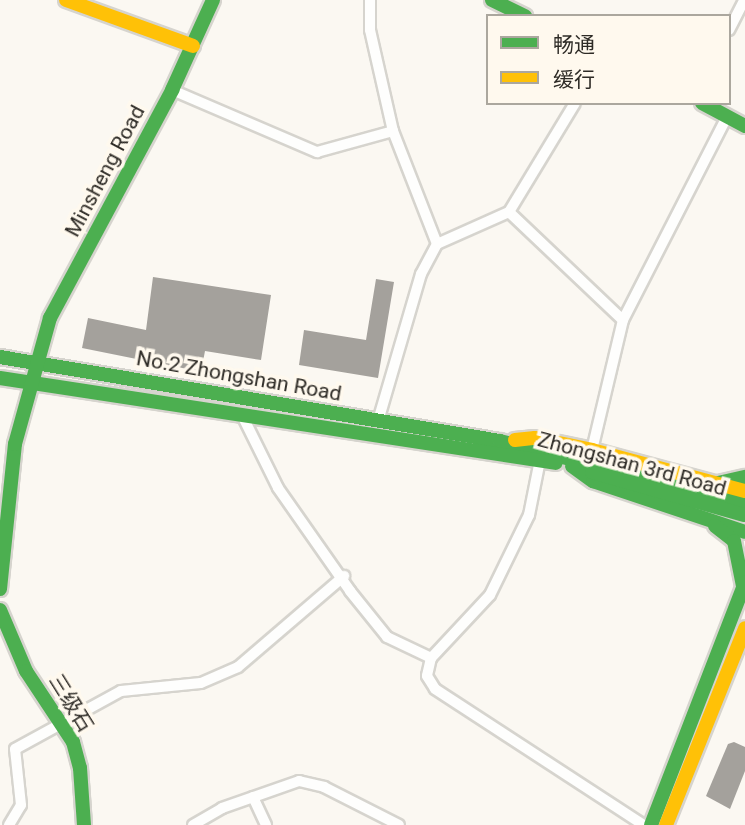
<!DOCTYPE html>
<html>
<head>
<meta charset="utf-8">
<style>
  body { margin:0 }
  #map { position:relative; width:745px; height:825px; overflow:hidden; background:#fbf8f2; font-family:Roboto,"Noto Sans SC",sans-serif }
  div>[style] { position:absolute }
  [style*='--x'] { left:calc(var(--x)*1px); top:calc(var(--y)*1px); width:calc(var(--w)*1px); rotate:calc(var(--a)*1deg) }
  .building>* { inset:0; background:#a4a19c }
  .roads { filter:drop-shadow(2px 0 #d6d4ce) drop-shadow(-2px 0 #d6d4ce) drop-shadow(0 2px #d6d4ce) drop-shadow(0 -2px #d6d4ce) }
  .street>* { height:10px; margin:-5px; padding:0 5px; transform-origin:5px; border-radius:5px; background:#fefefd }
  .fast>* { height:14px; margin:-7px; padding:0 7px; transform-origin:7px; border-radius:7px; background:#4caf50 }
  .slow>* { height:14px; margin:-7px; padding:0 7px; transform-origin:7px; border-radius:7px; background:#ffc107 }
  span { translate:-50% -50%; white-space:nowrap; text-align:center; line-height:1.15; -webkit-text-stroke:7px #fff9ee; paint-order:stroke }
  .street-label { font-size:21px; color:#2e2b26 }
  .legend { position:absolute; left:486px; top:14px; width:245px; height:91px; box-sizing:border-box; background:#fff9ee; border:2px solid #aba79e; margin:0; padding:9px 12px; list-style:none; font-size:21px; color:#2e2b26 }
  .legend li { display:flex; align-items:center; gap:14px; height:35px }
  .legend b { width:35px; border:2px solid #aba79e }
</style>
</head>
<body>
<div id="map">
  <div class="building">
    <div style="clip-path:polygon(153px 277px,271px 295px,261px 360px,205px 351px,201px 372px,82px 348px,88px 318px,146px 330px)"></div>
    <div style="clip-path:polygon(376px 279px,394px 282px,378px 378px,299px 365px,304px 330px,366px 340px)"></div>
    <div style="clip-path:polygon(734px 742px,745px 747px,745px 771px,730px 809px,706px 796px,728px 744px)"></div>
  </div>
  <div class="roads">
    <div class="street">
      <div style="--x:370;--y:0;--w:30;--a:90"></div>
      <div style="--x:370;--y:30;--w:104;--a:77.2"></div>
      <div style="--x:393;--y:131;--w:121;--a:68.7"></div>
      <div style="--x:729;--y:30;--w:34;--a:-63"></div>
      <div style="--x:172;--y:90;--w:158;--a:23.2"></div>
      <div style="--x:317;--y:152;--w:79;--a:-15.4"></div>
      <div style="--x:509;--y:212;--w:157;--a:43.5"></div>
      <div style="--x:242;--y:415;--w:81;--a:63.7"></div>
      <div style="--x:278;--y:488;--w:126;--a:55"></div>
      <div style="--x:350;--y:591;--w:59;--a:51.2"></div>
      <div style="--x:387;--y:637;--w:49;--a:25.5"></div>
      <div style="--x:378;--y:421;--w:153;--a:-73.7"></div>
      <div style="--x:421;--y:274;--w:34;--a:-62"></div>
      <div style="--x:437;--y:244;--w:79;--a:-24"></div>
      <div style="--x:509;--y:212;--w:127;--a:-58.8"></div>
      <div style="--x:592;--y:450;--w:134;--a:-76.6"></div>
      <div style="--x:623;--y:320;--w:228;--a:-62.9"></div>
      <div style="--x:540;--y:460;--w:56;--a:101.3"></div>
      <div style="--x:529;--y:515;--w:89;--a:116"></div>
      <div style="--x:490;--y:595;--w:86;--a:133.1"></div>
      <div style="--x:431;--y:658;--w:18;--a:103"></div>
      <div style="--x:427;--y:676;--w:15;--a:58"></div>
      <div style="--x:435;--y:689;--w:249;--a:33.1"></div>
      <div style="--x:253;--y:797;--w:31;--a:65"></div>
      <div style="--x:9;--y:825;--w:23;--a:-59"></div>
      <div style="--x:21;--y:805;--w:56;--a:-96.1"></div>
      <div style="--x:15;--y:749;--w:121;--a:-28.7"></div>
      <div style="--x:121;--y:691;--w:80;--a:-5.7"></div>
      <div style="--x:201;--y:683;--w:40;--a:-23.4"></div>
      <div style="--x:238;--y:667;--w:140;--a:-40.6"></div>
      <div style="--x:193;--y:825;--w:34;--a:-30"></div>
      <div style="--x:222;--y:808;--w:82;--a:-19.3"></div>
      <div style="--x:299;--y:781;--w:26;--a:13"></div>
      <div style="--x:324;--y:787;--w:84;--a:26.9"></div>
    </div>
    <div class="fast">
      <div style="--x:492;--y:0;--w:37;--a:26"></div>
      <div style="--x:702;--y:103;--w:49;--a:28.1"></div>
      <div style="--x:0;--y:357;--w:507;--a:9.54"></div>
      <div style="--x:500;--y:441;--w:253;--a:14.4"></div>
      <div style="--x:0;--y:378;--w:562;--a:8.69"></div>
      <div style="--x:572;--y:466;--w:26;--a:36"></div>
      <div style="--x:593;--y:481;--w:160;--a:18.5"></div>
      <div style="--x:592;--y:472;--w:158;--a:15.8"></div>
      <div style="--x:718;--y:483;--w:28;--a:-13"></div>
      <div style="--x:715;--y:526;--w:24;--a:38"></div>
      <div style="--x:734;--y:541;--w:46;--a:78.7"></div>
      <div style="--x:0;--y:589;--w:146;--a:-84.1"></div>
      <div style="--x:15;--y:444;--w:131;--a:-74.5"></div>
      <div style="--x:50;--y:318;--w:259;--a:-61.8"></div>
      <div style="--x:172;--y:90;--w:99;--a:-65.5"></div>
      <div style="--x:0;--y:610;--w:66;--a:66.9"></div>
      <div style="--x:26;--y:671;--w:85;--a:56.5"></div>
      <div style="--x:73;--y:742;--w:27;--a:75"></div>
      <div style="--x:80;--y:768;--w:57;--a:86"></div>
      <div style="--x:651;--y:825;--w:260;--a:-68.8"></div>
    </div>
    <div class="slow">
      <div style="--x:66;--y:0;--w:135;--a:19.9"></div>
      <div style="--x:515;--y:440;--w:20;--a:-6"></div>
      <div style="--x:535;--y:438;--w:58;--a:11.9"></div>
      <div style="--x:592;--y:450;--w:158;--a:15"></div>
      <div style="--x:666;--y:825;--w:212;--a:-68.1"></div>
    </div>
  </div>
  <div class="street-label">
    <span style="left:105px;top:171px;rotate:-62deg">Minsheng Road</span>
    <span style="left:239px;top:376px;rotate:10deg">No.2 Zhongshan Road</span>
    <span style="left:632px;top:464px;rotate:15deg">Zhongshan 3rd Road</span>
    <span style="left:71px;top:703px;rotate:58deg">三级石</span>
  </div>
  <ul class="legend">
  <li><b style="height:9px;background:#4caf50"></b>畅通</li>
  <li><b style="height:9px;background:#ffc107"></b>缓行</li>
  </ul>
</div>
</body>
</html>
